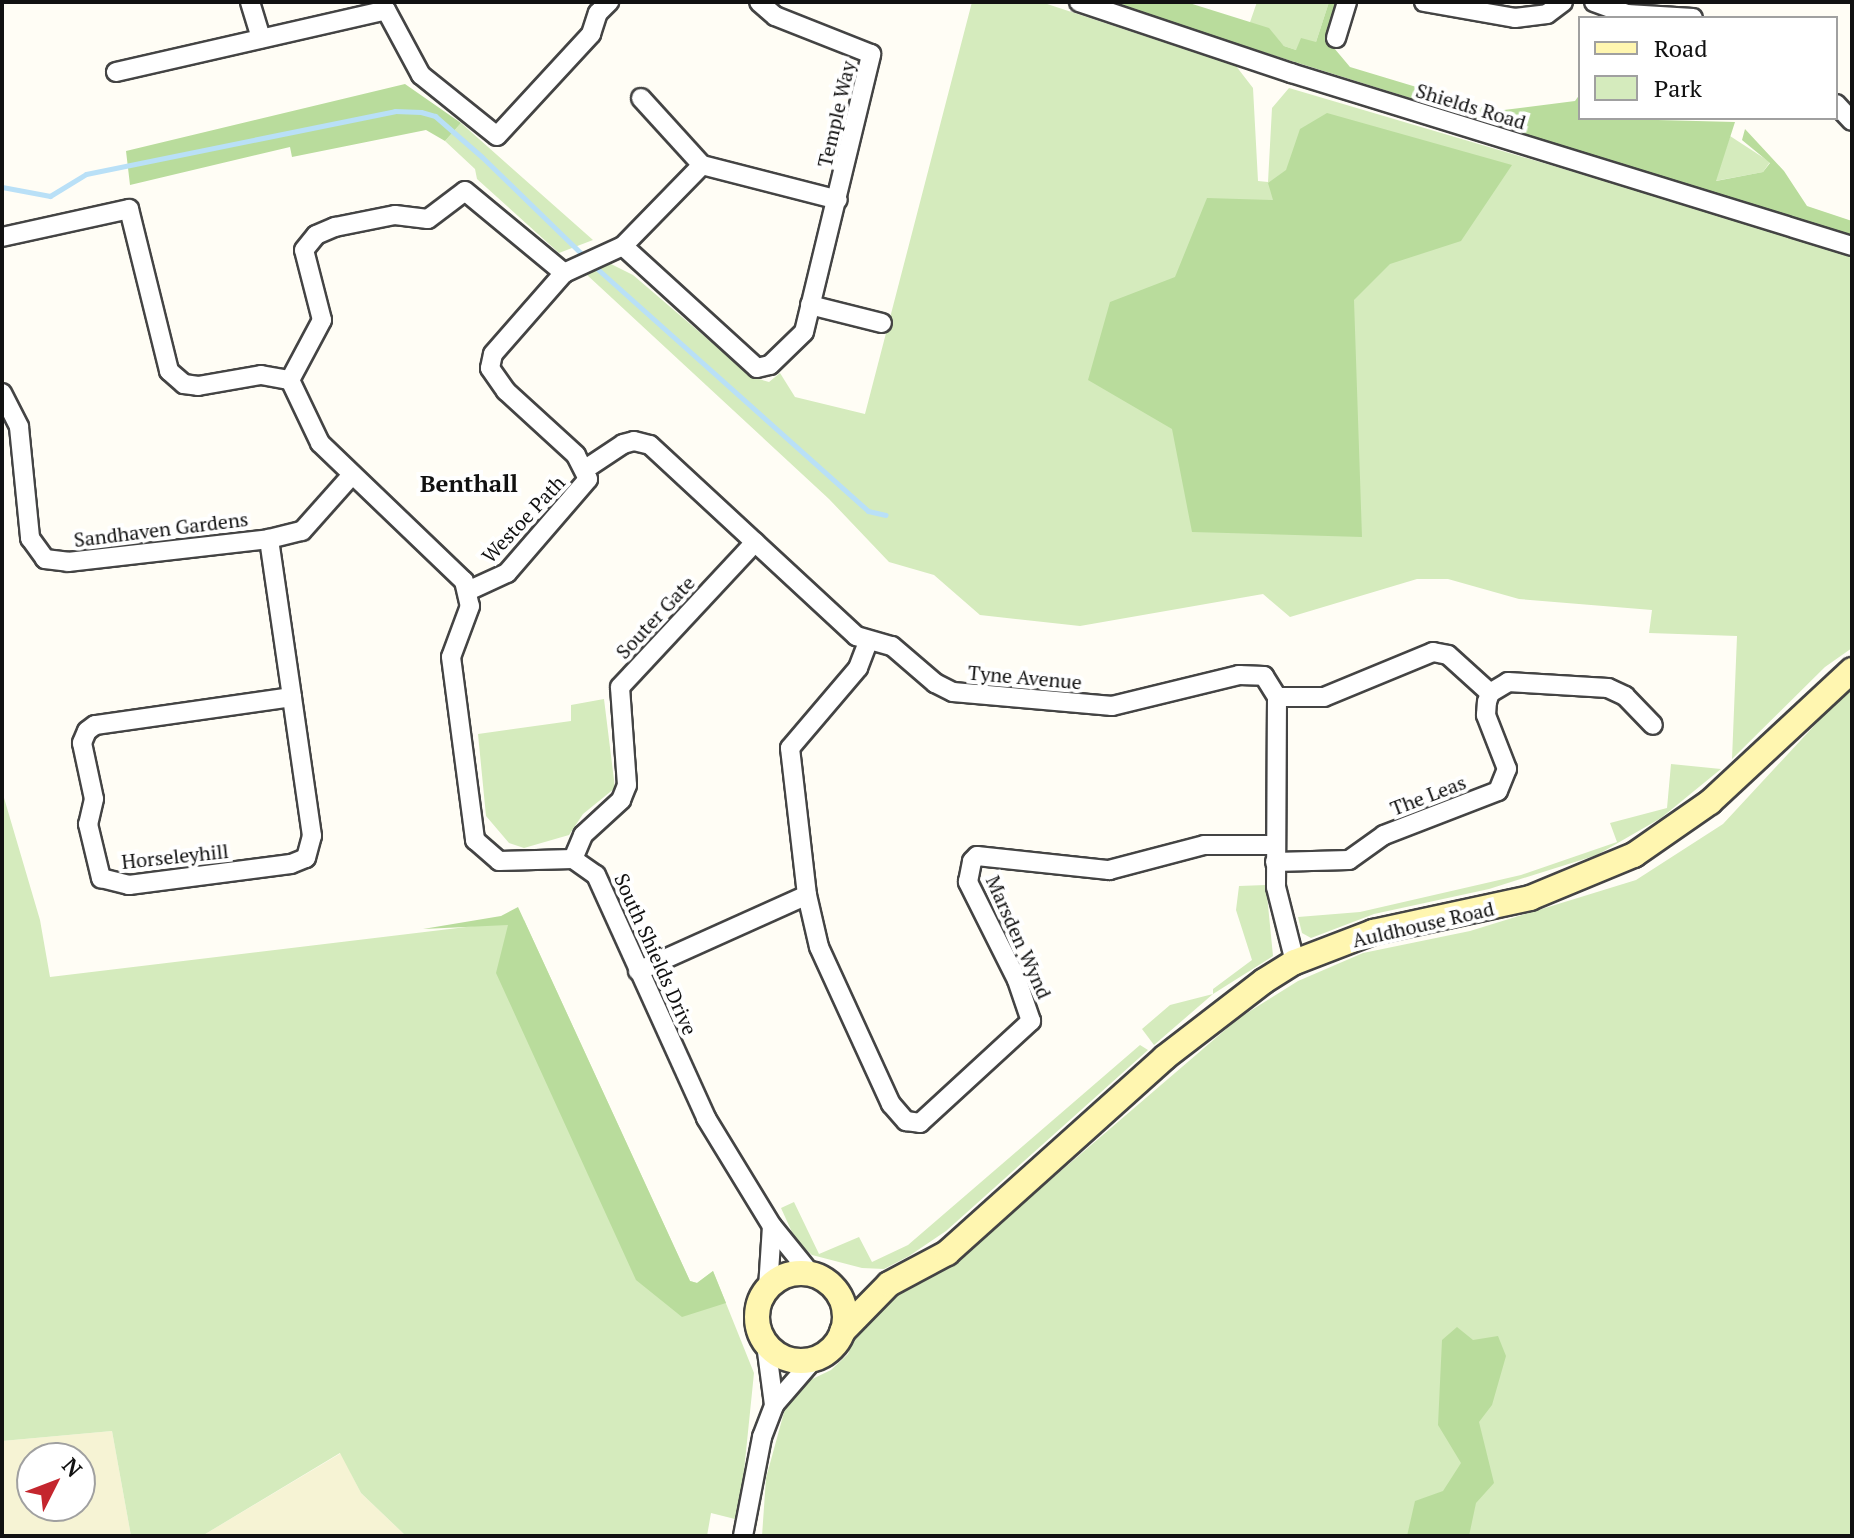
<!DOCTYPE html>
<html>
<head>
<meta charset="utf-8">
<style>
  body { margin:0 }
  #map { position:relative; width:1854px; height:1538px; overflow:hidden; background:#fffdf5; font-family:"PT Serif",serif }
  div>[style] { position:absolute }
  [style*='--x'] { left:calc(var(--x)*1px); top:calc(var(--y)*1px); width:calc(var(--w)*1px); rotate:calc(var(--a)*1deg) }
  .farmland>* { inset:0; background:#f6f3d4 }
  .green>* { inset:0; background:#d5ebbd }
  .forest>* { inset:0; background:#b9dc9c }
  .stream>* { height:5px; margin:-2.5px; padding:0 2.5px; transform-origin:2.5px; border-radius:2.5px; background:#b9e0f7 }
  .roads { filter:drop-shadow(2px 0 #444) drop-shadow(-2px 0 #444) drop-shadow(0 2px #444) drop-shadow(0 -2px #444) }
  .street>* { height:18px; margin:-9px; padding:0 9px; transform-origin:9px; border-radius:9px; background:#fff }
  .secondary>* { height:24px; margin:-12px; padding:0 12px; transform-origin:12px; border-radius:12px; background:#fff6b0 }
  .secondary>.ring { margin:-12px; padding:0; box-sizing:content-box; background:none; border:24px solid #fff6b0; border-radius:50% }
  span { translate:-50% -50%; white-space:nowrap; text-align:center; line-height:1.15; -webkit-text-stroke:8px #fff; paint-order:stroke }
  .street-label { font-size:20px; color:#111 }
  .quarter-label { font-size:24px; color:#111; font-weight:700 }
  .frame { position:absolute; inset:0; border:4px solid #111; pointer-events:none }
  .legend { position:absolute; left:1578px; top:16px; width:260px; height:104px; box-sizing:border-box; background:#fff; border:2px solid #a0a0a0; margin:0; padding:10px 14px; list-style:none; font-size:24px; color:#111 }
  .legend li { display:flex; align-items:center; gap:16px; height:40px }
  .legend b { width:40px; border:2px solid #a0a0a0 }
  .north { position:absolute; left:16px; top:1442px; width:80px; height:80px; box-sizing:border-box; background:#fff; border:2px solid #a0a0a0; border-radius:50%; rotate:48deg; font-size:22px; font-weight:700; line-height:32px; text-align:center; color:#111 }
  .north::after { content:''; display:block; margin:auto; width:28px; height:36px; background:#c4262e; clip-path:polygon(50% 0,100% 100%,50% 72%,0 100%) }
</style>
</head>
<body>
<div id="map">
  <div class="farmland">
    <div style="clip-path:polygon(evenodd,112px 1431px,131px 1536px,2px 1536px,2px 1441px,112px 1431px,32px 1458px,80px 1458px,80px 1506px,32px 1506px,32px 1458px)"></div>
    <div style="clip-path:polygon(341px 1453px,361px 1493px,406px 1536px,202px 1536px)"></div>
  </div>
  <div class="green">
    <div style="clip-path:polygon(972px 2px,1041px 2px,1236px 66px,1253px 88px,1258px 181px,1268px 182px,1272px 108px,1289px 88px,1852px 254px,1852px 648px,1825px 667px,1732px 759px,1737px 636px,1649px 633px,1652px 610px,1519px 599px,1448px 579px,1417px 579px,1290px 617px,1263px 594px,1080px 626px,980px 615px,934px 575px,889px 562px,829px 499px,586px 274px,611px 264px,633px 275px,752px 377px,769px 382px,780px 373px,795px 397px,865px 414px)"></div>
    <div style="clip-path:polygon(1257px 2px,1329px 2px,1316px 42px,1296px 50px,1284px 46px,1269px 29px,1249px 25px)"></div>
    <div style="clip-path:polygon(461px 123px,593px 240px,559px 253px,477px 179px,475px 169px,445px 141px)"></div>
    <div style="clip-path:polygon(1730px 136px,1770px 162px,1763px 172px,1715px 181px)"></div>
    <div style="clip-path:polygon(1852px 685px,1852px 1536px,762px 1536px,766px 1478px,786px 1405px,804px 1383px,831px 1370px,848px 1354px,859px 1323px,880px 1301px,969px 1250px,1239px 1018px,1298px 981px,1363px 953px,1470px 931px,1636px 880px,1723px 824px)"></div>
    <div style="clip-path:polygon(604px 699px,615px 788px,583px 814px,569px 835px,524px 848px,509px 843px,486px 816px,478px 734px,571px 721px,571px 705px)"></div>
    <div style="clip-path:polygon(1671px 764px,1721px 769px,1661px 818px,1597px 855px,1489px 889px,1374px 914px,1311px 938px,1302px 933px,1298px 917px,1360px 912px,1521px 875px,1617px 842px,1610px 823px,1667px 808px)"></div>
    <div style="clip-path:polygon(2px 791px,40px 920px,50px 977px,524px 920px,690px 1281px,697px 1283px,713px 1271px,754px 1373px,739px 1520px,711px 1513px,707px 1536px,406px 1536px,361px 1493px,340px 1453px,202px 1536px,131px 1536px,112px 1431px,2px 1441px)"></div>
    <div style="clip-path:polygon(1266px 885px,1273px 956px,1213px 994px,1154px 1045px,1142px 1029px,1170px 1005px,1213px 994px,1213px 989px,1252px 960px,1236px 910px,1239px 886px)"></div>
    <div style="clip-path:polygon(1140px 1045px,1148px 1050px,946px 1231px,909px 1256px,884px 1269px,862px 1268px,812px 1255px,796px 1241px,781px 1208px,794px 1202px,819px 1254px,859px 1237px,872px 1262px,908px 1245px)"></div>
  </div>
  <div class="forest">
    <div style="clip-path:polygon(1103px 2px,1186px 2px,1269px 28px,1284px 46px,1296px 50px,1301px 38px,1316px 42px,1329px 2px,1339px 2px,1329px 42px,1350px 67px,1496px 111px,1575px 101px,1580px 94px,1580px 118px,1735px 122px,1716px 181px,1763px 172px,1770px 163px,1742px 140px,1745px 129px,1784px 171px,1807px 206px,1852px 221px,1852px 236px)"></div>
    <div style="clip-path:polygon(405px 84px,461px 123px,445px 141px,426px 130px,292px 157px,290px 147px,130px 185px,126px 151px)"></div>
    <div style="clip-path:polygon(1327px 113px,1512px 165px,1461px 241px,1390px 264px,1354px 300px,1362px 537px,1192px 532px,1172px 429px,1088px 380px,1110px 302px,1175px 277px,1207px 198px,1273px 200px,1268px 183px,1286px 170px,1300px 129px)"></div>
    <div style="clip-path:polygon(518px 907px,690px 1281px,697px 1283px,713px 1271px,726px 1303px,682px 1317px,636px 1280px,496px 973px,508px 925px,423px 929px,501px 916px)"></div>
    <div style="clip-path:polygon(1457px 1327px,1473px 1340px,1498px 1336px,1506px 1356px,1492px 1405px,1479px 1422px,1494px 1483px,1476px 1503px,1469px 1536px,1407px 1536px,1415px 1501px,1443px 1491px,1461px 1463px,1438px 1425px,1442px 1340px)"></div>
  </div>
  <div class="stream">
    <div style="--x:2;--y:187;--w:49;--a:10.6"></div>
    <div style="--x:50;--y:196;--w:42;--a:-31.4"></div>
    <div style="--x:86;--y:174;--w:315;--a:-11.5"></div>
    <div style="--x:395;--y:111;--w:26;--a:2"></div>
    <div style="--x:421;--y:112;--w:15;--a:16"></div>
    <div style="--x:435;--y:116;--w:62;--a:41.1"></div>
    <div style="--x:482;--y:157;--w:145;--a:44.2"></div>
    <div style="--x:593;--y:265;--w:369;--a:41.8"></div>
    <div style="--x:868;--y:511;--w:18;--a:13"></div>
  </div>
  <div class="roads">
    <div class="street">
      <div style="--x:250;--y:2;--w:38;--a:73"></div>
      <div style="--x:1079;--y:2;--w:224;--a:18.5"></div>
      <div style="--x:1291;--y:73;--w:587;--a:17.14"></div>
      <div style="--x:1424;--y:2;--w:92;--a:10"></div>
      <div style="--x:1515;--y:18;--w:32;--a:-7"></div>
      <div style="--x:1547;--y:14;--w:20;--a:-37"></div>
      <div style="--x:1594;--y:2;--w:35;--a:20"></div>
      <div style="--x:1627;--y:14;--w:66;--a:3.5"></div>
      <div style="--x:1336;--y:38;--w:38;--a:-73"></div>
      <div style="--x:116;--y:72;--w:277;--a:-12.9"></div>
      <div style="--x:386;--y:10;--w:74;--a:61.7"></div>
      <div style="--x:421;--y:75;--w:97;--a:38.8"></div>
      <div style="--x:497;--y:136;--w:139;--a:-47.3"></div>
      <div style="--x:591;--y:34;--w:22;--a:-72"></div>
      <div style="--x:598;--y:13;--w:16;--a:-45"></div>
      <div style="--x:641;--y:98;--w:91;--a:47.7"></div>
      <div style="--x:1836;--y:104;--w:23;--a:47"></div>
      <div style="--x:2;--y:237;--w:130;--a:-12.4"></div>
      <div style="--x:129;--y:209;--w:167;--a:76.1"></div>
      <div style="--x:169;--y:371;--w:20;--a:41"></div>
      <div style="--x:184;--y:384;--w:14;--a:8"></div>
      <div style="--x:198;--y:386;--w:64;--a:-9.9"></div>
      <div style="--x:261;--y:375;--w:29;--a:10"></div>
      <div style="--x:290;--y:380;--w:70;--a:64.5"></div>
      <div style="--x:320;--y:443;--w:199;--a:43.8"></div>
      <div style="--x:464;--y:581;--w:26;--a:77"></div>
      <div style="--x:470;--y:606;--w:54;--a:110.4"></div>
      <div style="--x:451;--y:657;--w:185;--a:82.5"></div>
      <div style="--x:475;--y:840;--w:32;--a:41"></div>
      <div style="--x:499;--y:861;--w:74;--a:-1.5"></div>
      <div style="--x:573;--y:859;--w:28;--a:35"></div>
      <div style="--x:596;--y:875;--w:267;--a:65.6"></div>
      <div style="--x:706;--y:1118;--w:127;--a:58.6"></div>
      <div style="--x:772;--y:1226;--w:62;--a:50.9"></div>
      <div style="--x:623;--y:246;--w:181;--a:42.3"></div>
      <div style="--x:757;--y:368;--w:13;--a:-13"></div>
      <div style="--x:770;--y:365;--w:47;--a:-44.1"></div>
      <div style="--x:804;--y:332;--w:286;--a:-76.4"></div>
      <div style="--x:871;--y:54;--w:103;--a:-158.4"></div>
      <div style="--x:775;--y:16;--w:21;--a:-139"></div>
      <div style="--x:810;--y:305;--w:74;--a:14"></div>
      <div style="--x:290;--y:380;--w:68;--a:-61.9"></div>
      <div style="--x:322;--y:320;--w:72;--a:-104.4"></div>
      <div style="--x:304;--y:250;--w:19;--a:-51"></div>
      <div style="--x:316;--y:235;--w:21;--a:-23"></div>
      <div style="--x:335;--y:227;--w:61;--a:-11.3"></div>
      <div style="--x:395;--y:215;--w:33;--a:7"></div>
      <div style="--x:428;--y:219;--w:46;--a:-37.1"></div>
      <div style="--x:465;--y:191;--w:129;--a:39.6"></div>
      <div style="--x:2;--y:393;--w:38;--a:63"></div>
      <div style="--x:19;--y:427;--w:112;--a:84.3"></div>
      <div style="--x:30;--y:538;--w:26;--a:54"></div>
      <div style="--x:45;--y:559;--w:23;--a:7"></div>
      <div style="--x:68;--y:562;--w:202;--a:-6.5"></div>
      <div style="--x:587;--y:468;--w:43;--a:-33.7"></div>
      <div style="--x:623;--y:444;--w:11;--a:-15"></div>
      <div style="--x:634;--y:441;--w:16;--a:14"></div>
      <div style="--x:650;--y:445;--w:281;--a:42.8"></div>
      <div style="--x:856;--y:636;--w:37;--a:16"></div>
      <div style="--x:892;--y:646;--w:57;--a:40.7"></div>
      <div style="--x:935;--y:683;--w:20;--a:27"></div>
      <div style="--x:953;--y:692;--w:160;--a:5"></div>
      <div style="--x:1112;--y:706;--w:131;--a:-13.7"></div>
      <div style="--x:1239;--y:675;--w:25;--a:2"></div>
      <div style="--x:1264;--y:676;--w:25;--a:58"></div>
      <div style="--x:1277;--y:697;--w:190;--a:90.3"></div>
      <div style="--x:1276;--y:887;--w:77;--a:75.8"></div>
      <div style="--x:470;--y:590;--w:41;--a:-24.7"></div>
      <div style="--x:507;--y:573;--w:124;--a:-49.2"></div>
      <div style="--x:588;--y:479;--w:27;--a:-117"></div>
      <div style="--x:576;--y:455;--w:95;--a:-137.6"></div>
      <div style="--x:506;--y:391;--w:28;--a:-125"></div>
      <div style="--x:490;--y:368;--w:14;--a:-78"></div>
      <div style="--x:493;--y:354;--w:108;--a:-48.8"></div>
      <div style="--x:564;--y:273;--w:65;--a:-24.6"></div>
      <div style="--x:623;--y:246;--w:113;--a:-45.7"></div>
      <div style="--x:702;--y:165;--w:140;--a:14.4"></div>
      <div style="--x:292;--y:697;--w:199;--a:171.9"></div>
      <div style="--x:95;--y:725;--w:10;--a:143"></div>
      <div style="--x:87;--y:731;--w:13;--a:113"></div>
      <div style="--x:82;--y:743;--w:57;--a:77.9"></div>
      <div style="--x:94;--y:799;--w:26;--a:103"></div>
      <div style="--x:88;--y:824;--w:56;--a:76.5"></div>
      <div style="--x:101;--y:878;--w:29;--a:14"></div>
      <div style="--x:129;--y:885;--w:163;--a:-7.4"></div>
      <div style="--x:291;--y:864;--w:16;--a:-22"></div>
      <div style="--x:306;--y:858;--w:23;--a:-75"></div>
      <div style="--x:312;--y:836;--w:140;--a:-98.2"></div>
      <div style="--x:292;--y:697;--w:160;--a:-98.3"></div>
      <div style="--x:269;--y:539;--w:34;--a:-14"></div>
      <div style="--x:302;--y:531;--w:74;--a:-48.3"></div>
      <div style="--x:1277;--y:697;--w:47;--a:0"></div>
      <div style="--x:1324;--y:697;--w:118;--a:-22.4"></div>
      <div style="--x:1433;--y:652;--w:15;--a:11"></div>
      <div style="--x:1448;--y:655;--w:57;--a:42.1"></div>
      <div style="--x:573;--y:859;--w:26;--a:-67"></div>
      <div style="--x:583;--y:835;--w:52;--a:-42.6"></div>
      <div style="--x:621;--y:800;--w:16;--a:-68"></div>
      <div style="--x:627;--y:785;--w:98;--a:-94.1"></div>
      <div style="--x:620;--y:687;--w:198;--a:-47"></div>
      <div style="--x:1275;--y:862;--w:74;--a:-1.5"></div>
      <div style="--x:1349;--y:860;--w:43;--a:-35.5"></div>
      <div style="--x:1384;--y:835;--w:122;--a:-21.1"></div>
      <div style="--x:1498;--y:791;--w:24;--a:-68"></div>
      <div style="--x:1507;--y:769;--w:58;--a:-111.3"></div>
      <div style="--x:1486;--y:715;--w:13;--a:-86"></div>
      <div style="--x:1487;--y:702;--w:9;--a:-72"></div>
      <div style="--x:1490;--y:693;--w:21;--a:-31"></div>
      <div style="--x:1508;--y:682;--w:100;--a:3.4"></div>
      <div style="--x:1608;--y:688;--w:19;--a:25"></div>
      <div style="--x:1625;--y:696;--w:40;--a:46"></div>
      <div style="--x:807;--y:895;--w:53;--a:77"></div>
      <div style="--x:819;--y:947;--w:173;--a:65.4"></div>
      <div style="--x:891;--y:1104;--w:23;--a:49"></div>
      <div style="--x:906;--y:1121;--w:14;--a:8"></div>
      <div style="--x:920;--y:1123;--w:151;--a:-42.6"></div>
      <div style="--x:1031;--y:1021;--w:43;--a:-108.9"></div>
      <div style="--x:1017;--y:980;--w:110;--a:-116.6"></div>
      <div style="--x:968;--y:882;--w:21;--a:-79"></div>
      <div style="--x:972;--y:861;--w:7;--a:-45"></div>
      <div style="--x:977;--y:856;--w:133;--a:6.1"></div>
      <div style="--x:1109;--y:870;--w:98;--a:-14.7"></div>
      <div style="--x:1204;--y:845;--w:71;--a:0"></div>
      <div style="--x:638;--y:971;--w:185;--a:-24.2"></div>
      <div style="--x:807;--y:895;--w:148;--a:-96.6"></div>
      <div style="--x:790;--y:748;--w:105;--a:-49.6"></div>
      <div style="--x:858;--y:668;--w:28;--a:-69"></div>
      <div style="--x:768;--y:1288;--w:62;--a:-86.3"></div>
      <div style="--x:766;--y:1344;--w:62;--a:82.5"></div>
      <div style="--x:743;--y:1536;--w:101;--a:-79.1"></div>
      <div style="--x:762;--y:1437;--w:34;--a:-69"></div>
      <div style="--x:774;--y:1405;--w:61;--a:-49"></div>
    </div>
    <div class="secondary">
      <div class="ring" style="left:757px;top:1273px;width:64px;height:64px"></div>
      <div style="--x:842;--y:1332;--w:67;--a:-45.6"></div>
      <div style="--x:889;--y:1284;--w:66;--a:-28.1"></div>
      <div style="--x:947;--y:1253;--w:292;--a:-41.9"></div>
      <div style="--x:1164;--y:1058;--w:126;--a:-37.6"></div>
      <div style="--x:1264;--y:981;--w:36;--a:-32"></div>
      <div style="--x:1295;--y:962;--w:84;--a:-21"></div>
      <div style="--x:1373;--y:932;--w:161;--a:-12.2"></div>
      <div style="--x:1530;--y:898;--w:113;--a:-22.5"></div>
      <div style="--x:1634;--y:855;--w:93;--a:-34.9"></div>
      <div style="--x:1710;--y:802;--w:194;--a:-42.9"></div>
    </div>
  </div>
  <div class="street-label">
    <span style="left:1471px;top:106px;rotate:17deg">Shields Road</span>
    <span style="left:836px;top:114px;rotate:-77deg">Temple Way</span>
    <span style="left:523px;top:519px;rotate:-47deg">Westoe Path</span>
    <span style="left:161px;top:529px;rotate:-7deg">Sandhaven Gardens</span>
    <span style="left:655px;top:617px;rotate:-47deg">Souter Gate</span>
    <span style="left:1025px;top:677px;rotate:5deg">Tyne Avenue</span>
    <span style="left:1428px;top:795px;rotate:-21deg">The Leas</span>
    <span style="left:175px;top:856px;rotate:-6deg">Horseleyhill</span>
    <span style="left:1423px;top:924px;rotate:-13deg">Auldhouse Road</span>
    <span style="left:1019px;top:937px;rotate:66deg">Marsden Wynd</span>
    <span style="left:656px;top:954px;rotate:66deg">South Shields Drive</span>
  </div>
  <div class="quarter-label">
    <span style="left:469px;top:484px">Benthall</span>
  </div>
  <div class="frame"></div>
  <ul class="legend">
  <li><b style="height:10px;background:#fff6b0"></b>Road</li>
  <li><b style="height:22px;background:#d5ebbd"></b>Park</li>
  </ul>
  <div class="north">N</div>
</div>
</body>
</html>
